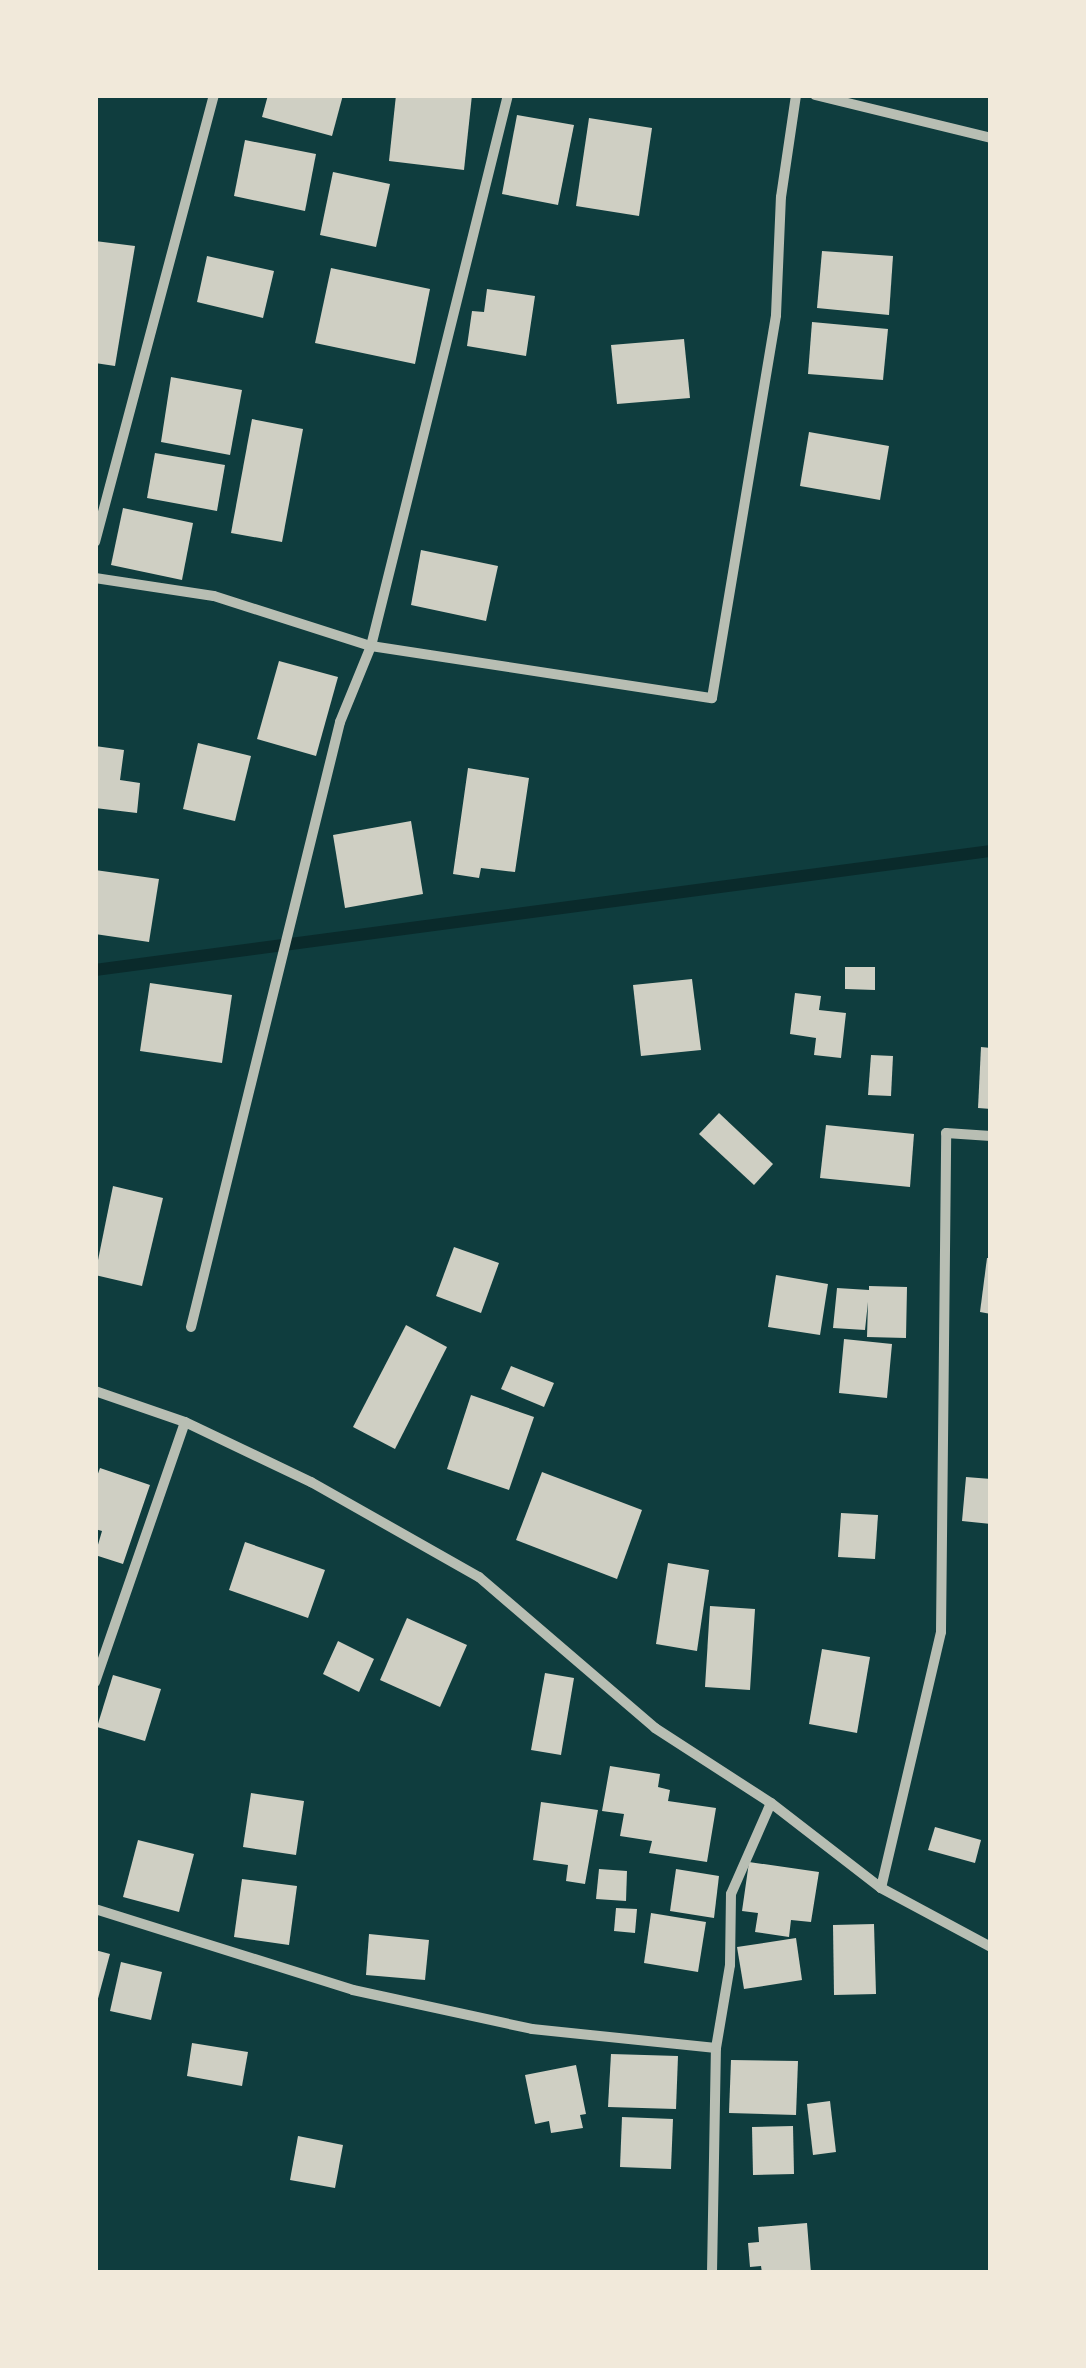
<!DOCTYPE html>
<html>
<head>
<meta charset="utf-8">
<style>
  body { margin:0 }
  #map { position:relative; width:1086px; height:2368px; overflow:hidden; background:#0f3d3e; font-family:Bitter,serif }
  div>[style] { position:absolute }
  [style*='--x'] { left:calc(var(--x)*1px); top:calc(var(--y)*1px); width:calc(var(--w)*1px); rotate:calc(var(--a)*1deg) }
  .stream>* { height:12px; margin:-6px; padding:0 6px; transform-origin:6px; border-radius:6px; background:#0a2a2b }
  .building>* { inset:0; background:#cfcfc3 }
  .minor>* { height:10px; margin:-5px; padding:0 5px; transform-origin:5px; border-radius:5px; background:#b8beb3 }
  span { translate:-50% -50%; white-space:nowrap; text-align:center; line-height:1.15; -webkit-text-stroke:8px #f1e9da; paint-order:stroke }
  .frame { position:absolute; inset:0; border:98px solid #f1e9da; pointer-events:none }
</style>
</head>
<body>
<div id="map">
  <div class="stream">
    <div style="--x:95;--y:970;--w:904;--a:-7.57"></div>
  </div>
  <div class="building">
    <div style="clip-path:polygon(268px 95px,343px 95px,332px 136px,262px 117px)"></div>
    <div style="clip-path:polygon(396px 95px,472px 95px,464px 170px,389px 161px)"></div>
    <div style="clip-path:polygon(517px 115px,574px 125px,558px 205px,502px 194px)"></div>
    <div style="clip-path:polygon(589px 118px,652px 128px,639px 216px,576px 206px)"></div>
    <div style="clip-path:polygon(245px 140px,316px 154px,305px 211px,234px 196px)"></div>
    <div style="clip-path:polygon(333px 172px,390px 184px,376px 247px,320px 235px)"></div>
    <div style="clip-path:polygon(95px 241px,135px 246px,115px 366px,95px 363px)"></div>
    <div style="clip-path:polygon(822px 251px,893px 256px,889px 315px,817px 308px)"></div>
    <div style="clip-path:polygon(207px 256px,274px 271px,263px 318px,197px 302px)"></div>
    <div style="clip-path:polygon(331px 268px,430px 289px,415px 364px,315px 343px)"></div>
    <div style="clip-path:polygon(487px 289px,535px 296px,526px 356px,467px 346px,472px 311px,484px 312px)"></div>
    <div style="clip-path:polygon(812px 322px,888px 329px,883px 380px,808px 374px)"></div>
    <div style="clip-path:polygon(684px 339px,690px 398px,617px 404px,611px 345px)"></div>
    <div style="clip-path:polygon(171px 377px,242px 390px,230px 455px,161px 442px)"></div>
    <div style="clip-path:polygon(252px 419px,303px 429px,282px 542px,231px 533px)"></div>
    <div style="clip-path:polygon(809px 432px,889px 446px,880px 500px,800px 486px)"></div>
    <div style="clip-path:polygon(155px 453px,225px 465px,217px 511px,147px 498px)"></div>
    <div style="clip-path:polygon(123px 508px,193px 523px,182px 580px,111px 565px)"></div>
    <div style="clip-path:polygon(421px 550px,498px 566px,486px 621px,411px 605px)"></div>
    <div style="clip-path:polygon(279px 661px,338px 677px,316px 756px,257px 739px)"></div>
    <div style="clip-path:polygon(198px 743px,251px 756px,235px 821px,183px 809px)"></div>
    <div style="clip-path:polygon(95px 746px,124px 750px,120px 780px,140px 783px,137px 813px,95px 808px)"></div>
    <div style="clip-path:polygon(468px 768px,529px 778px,515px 872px,481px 868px,479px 878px,453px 874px)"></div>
    <div style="clip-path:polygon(411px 821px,423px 894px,345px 908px,333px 835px)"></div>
    <div style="clip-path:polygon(95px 870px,159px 879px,149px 942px,95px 934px)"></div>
    <div style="clip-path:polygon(845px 967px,875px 967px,875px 990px,845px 989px)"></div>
    <div style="clip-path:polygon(692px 979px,701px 1050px,641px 1056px,633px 985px)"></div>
    <div style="clip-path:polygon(150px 983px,232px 995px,222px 1063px,140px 1051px)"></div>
    <div style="clip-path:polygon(795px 993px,821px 996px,819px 1010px,846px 1013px,841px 1058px,814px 1055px,816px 1038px,790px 1034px)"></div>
    <div style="clip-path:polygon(981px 1047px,991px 1048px,991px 1109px,978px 1108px)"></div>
    <div style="clip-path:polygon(871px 1055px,893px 1056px,891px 1096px,868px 1095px)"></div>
    <div style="clip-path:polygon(719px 1113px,773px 1164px,754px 1185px,699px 1134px)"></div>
    <div style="clip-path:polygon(826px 1125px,914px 1134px,910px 1187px,820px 1178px)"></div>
    <div style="clip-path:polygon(113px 1186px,163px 1198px,142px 1286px,95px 1275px)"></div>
    <div style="clip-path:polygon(454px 1247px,499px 1263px,481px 1313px,436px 1296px)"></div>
    <div style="clip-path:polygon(987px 1258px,991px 1258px,991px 1314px,980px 1312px)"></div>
    <div style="clip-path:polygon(776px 1275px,828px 1284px,820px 1335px,768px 1327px)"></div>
    <div style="clip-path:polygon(869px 1286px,907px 1287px,906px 1338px,867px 1337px,868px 1302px,865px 1330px,833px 1328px,837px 1288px,869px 1290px)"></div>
    <div style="clip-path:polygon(406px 1325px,447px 1347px,395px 1449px,353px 1427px)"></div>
    <div style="clip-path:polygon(844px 1339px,892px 1344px,887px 1398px,839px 1393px)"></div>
    <div style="clip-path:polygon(511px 1366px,554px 1383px,544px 1407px,501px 1389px)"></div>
    <div style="clip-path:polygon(471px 1395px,534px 1417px,509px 1490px,447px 1469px)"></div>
    <div style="clip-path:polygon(100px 1468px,150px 1485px,123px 1564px,95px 1555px,102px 1531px,95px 1529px,95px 1482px)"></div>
    <div style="clip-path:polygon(542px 1472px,642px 1510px,617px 1579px,516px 1540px)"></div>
    <div style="clip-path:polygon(966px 1477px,991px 1479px,991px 1524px,962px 1521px)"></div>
    <div style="clip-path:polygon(841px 1513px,878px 1515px,875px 1559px,838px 1557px)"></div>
    <div style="clip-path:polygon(245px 1542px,325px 1570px,308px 1618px,229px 1590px)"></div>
    <div style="clip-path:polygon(668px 1563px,709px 1570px,697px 1651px,656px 1644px)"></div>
    <div style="clip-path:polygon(710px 1606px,755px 1609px,750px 1690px,705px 1687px)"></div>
    <div style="clip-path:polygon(407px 1618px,467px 1645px,440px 1707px,380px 1680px)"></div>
    <div style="clip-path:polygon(338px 1641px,374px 1659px,359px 1692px,323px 1674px)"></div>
    <div style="clip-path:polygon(822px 1649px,870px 1657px,857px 1733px,809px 1724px)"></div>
    <div style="clip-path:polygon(545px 1673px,574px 1678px,561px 1755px,531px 1750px)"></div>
    <div style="clip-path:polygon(113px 1675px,161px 1689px,145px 1741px,97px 1727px)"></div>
    <div style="clip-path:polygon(610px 1766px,660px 1774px,658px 1787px,670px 1790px,668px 1801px,716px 1808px,707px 1862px,649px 1853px,652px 1841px,620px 1836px,624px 1814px,602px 1811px)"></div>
    <div style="clip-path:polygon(251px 1793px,304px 1801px,296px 1855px,243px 1847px)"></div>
    <div style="clip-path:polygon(541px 1802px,598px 1810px,585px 1884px,566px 1881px,568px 1865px,533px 1860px)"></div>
    <div style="clip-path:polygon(935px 1827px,981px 1840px,975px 1863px,928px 1850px)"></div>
    <div style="clip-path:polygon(138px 1840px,194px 1854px,179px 1912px,123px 1897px)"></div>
    <div style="clip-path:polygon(749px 1862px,819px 1872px,811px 1922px,791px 1920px,789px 1937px,755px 1932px,758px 1913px,742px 1911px)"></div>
    <div style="clip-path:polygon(599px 1869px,627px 1871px,626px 1901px,596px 1899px)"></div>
    <div style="clip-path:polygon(676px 1869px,719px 1876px,714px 1918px,670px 1911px)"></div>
    <div style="clip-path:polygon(242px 1879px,297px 1886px,289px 1945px,234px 1937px)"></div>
    <div style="clip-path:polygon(616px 1908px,637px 1909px,635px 1933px,614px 1931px)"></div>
    <div style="clip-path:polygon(651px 1913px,706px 1922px,698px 1972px,644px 1963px)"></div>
    <div style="clip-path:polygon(874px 1924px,876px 1994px,834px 1995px,833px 1925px)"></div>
    <div style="clip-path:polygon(369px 1934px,429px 1940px,425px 1980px,366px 1975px)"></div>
    <div style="clip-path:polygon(796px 1938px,802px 1980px,744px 1989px,737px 1947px)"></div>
    <div style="clip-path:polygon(95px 1950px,110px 1954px,96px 2006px,95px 2006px)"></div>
    <div style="clip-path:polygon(121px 1962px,162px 1972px,151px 2020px,110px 2011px)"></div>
    <div style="clip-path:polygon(192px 2043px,248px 2052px,242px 2086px,187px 2076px)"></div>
    <div style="clip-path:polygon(611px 2054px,678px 2056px,676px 2109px,608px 2107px)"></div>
    <div style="clip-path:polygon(731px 2060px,798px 2061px,796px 2115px,729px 2113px)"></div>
    <div style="clip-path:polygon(576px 2065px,586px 2114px,580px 2115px,583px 2128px,551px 2133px,549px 2121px,535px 2124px,525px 2075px)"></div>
    <div style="clip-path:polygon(830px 2101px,836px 2152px,813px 2155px,807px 2104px)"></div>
    <div style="clip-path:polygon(622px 2117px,673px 2119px,671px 2169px,620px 2167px)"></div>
    <div style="clip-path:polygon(793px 2126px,794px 2174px,753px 2175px,752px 2127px)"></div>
    <div style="clip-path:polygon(298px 2136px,343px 2145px,335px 2188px,290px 2180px)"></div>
    <div style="clip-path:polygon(807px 2223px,811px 2273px,762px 2273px,761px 2266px,750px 2267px,748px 2243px,759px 2242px,758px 2227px)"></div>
  </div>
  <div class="minor">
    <div style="--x:815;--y:95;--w:181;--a:13.7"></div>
    <div style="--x:95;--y:542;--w:463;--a:-75.1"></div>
    <div style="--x:95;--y:578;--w:120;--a:8.6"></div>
    <div style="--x:214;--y:596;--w:165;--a:17.7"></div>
    <div style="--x:371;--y:646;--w:345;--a:8.7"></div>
    <div style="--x:712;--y:698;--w:388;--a:-80.5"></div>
    <div style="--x:776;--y:315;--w:118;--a:-87.6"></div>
    <div style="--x:781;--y:197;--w:103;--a:-81.6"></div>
    <div style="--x:191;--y:1327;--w:623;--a:-76.16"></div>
    <div style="--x:340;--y:722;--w:82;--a:-67.8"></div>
    <div style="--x:371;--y:646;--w:568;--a:-76.04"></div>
    <div style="--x:95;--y:1391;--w:95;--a:19"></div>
    <div style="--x:185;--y:1422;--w:140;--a:25.5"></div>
    <div style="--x:311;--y:1482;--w:193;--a:29.5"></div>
    <div style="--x:479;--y:1577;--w:232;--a:40.6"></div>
    <div style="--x:655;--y:1728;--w:138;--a:32.9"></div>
    <div style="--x:771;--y:1803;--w:139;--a:37.7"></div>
    <div style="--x:881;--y:1888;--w:125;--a:28.2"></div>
    <div style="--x:95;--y:1682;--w:275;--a:-70.9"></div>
    <div style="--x:881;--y:1888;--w:263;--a:-76.8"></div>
    <div style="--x:941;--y:1632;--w:499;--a:-89.4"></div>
    <div style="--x:946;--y:1133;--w:45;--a:3.8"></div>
    <div style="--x:95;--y:1909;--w:270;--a:17.4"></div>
    <div style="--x:353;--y:1990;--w:183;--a:12.3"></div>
    <div style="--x:532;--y:2029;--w:185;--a:5.9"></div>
    <div style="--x:712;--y:2273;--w:225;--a:-89"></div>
    <div style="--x:716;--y:2048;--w:84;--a:-80.4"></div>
    <div style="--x:730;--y:1965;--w:71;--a:-89.2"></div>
    <div style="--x:731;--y:1894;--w:99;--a:-66.3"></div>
  </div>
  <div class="frame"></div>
</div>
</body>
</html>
